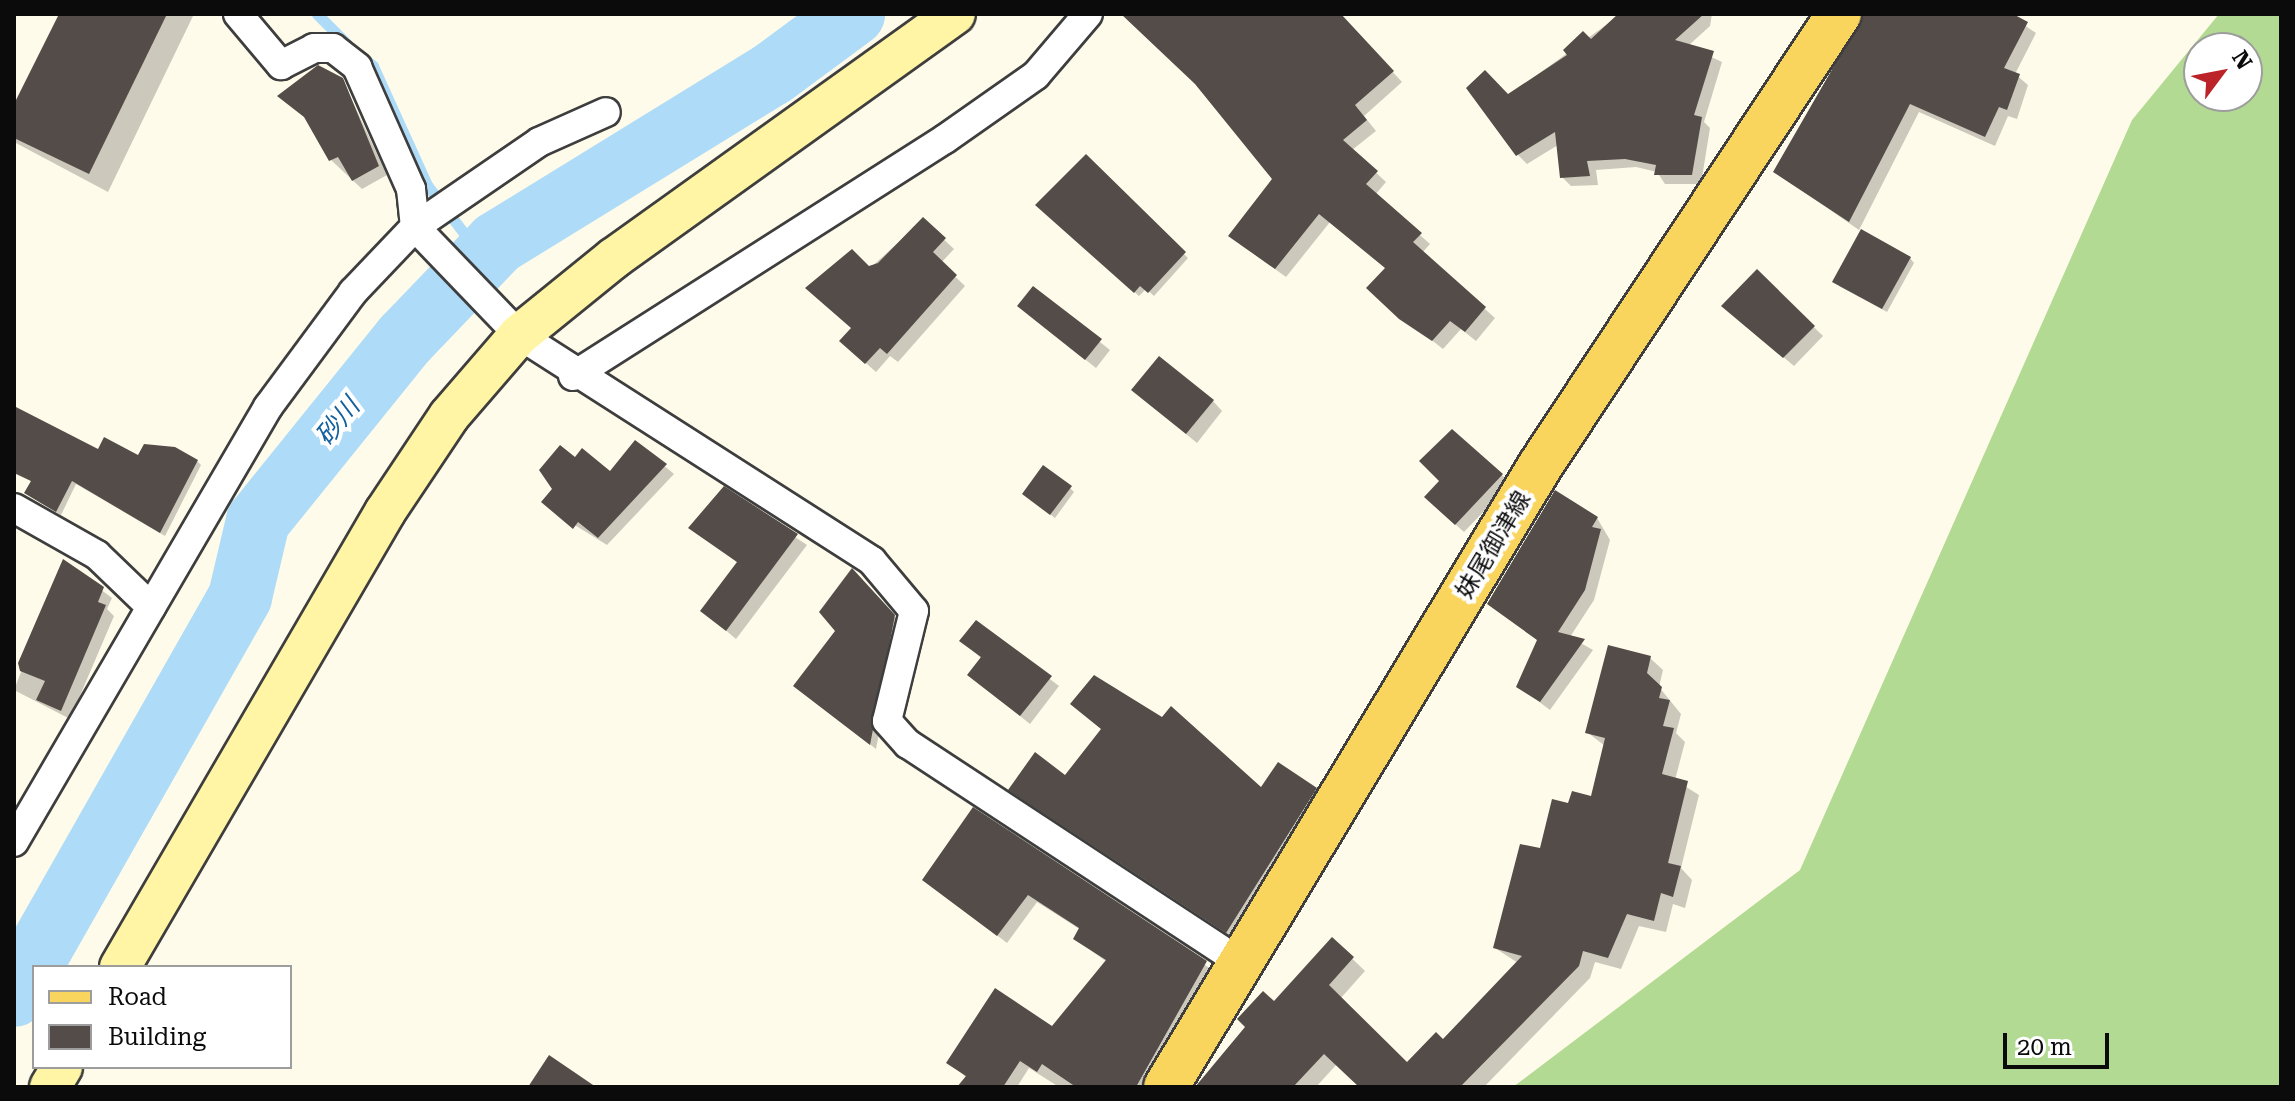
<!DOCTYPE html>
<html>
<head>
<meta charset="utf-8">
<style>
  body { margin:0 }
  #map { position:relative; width:2295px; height:1101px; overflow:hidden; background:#fffbea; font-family:"Roboto Serif","Noto Sans JP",serif }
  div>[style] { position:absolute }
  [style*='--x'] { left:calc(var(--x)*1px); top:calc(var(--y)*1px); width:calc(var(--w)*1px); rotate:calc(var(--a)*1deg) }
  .forest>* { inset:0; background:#b2da93 }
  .shadow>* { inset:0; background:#0003 }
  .stream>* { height:11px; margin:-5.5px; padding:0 5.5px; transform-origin:5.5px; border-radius:5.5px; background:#aedbf7 }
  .river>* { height:64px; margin:-32px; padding:0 32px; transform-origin:32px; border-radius:32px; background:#aedbf7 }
  .building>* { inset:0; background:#544c48 }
  .roads { filter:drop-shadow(2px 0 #3e3e3e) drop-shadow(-2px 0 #3e3e3e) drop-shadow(0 2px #3e3e3e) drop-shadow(0 -2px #3e3e3e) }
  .street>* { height:28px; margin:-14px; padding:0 14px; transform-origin:14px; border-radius:14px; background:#fff }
  .secondary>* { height:40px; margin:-20px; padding:0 20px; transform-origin:20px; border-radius:20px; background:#fff5a5 }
  .primary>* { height:44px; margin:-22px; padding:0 22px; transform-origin:22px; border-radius:22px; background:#fad55e }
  span { translate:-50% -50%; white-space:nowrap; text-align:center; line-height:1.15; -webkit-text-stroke:8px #fff; paint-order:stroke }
  .street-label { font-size:24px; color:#0b0b0b }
  .water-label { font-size:26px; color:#14619d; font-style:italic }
  .frame { position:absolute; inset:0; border:16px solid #0b0b0b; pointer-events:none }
  .legend { position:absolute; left:32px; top:965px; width:260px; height:104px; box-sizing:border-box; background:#fff; border:2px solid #9d9d9d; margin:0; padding:10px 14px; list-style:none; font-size:24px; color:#0b0b0b }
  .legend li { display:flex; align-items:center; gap:16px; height:40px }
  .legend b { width:40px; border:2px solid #9d9d9d }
  .north { position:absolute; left:2183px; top:32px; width:80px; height:80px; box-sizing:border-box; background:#fff; border:2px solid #9d9d9d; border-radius:50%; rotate:58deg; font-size:22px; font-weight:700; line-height:32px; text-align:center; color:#0b0b0b }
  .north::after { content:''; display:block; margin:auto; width:28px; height:36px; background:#bc2329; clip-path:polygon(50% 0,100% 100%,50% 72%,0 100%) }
  .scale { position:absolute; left:2003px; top:1033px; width:106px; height:36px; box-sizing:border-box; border:4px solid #0b0b0b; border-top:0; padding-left:10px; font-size:24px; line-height:28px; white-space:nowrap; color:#0b0b0b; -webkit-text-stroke:6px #fff; paint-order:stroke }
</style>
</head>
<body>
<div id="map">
  <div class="forest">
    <div style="clip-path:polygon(evenodd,2219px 14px,2281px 14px,2281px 1087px,1513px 1087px,1800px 870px,2132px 120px,2219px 14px,2199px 48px,2247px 48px,2247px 96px,2199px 96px,2199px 48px)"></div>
  </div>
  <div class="shadow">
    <div style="clip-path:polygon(61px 14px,194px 14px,108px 192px,14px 142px,14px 108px)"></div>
    <div style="clip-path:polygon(1142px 14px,1339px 14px,1402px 82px,1364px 116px,1376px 131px,1352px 150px,1386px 182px,1375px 195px,1430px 244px,1422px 253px,1495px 318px,1476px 341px,1461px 329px,1443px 349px,1378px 298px,1387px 269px,1330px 222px,1286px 277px,1241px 245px,1231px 235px,1274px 179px)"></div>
    <div style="clip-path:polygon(1621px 14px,1712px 14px,1710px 26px,1688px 46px,1722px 62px,1704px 122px,1710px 128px,1701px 184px,1665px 184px,1657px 172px,1636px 167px,1596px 170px,1598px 185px,1571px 186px,1562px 177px,1558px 145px,1527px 164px,1518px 155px,1508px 96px)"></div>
    <div style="clip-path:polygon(1887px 14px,2008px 14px,2036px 33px,2015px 74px,2028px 85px,2017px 119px,2008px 116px,1995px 146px,1919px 112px,1859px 230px,1775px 172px,1864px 19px)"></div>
    <div style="clip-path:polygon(342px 79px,387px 175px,362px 189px,331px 160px,308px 120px)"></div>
    <div style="clip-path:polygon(1086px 157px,1188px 258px,1154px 296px,1146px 289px,1139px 296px,1038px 205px)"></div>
    <div style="clip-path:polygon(923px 220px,954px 249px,941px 263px,965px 286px,898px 362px,890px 356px,876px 372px,851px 350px,869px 269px)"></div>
    <div style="clip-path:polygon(1910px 258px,1914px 263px,1887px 312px,1839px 286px)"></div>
    <div style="clip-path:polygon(1757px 272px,1823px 336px,1794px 366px,1723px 306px)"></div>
    <div style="clip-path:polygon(1033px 289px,1110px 350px,1096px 368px,1029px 315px)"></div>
    <div style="clip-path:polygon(1143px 399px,1213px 401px,1222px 411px,1197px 443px)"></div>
    <div style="clip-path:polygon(14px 409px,99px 451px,197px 461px,201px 465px,165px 536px,76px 484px,61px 515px,31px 497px,32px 482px,14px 470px)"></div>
    <div style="clip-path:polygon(1452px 432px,1511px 483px,1464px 532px,1435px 506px)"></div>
    <div style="clip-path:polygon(636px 442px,674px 474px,607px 545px,552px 511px,575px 460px,611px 474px)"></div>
    <div style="clip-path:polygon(1070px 488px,1074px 492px,1055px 518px,1029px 498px)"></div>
    <div style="clip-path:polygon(724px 489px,807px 545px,736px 639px,703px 611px,738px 563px,691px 527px)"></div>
    <div style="clip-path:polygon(1597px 518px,1610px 540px,1594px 600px,1570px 637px,1593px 650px,1550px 710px,1518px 686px,1539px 641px,1490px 604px)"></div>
    <div style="clip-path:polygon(64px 562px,112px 598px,107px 609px,114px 616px,70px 719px,14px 690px)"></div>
    <div style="clip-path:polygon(852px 571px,900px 623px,876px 749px,802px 692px,837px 631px)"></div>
    <div style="clip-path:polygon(976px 623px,1059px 686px,1030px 724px,979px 683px,982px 659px,962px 641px)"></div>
    <div style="clip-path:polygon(1650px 658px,1663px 670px,1659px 687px,1681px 714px,1676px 733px,1685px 742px,1675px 780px,1699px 795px,1681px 868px,1692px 880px,1685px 908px,1673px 904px,1666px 932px,1639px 926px,1621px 969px,1595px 962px,1590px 978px,1484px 1087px,1361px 1087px,1337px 1064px,1316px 1087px,1197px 1087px,1333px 940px,1365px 971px,1340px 999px,1407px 1065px,1443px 1042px,1518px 963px,1495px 948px,1570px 806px,1593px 799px,1605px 746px,1587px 732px)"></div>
    <div style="clip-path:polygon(1162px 719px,1262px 790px,1316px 789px,1325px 799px,1236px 940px,1011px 789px,1066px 777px)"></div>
    <div style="clip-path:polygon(973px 810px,1214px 971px,1145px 1087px,1059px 1087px,1029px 1068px,1017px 1087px,978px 1087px,948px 1062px,1052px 1029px,1107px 962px,1075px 939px,1081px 930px,1037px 902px,1007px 943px,925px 880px)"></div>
  </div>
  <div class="stream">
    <div style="--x:317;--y:14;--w:42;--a:45"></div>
    <div style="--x:360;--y:55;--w:17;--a:40"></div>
    <div style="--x:373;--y:66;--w:131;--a:65.6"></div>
    <div style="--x:427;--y:185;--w:92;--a:52.5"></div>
  </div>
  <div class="river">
    <div style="--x:14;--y:995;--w:458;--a:-60.4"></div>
    <div style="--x:240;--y:597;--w:78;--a:-76.7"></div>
    <div style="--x:258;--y:521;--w:234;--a:-51.1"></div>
    <div style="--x:405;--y:339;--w:133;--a:-46.2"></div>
    <div style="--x:497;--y:243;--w:323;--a:-31.6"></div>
    <div style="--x:772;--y:74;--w:101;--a:-36.5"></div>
  </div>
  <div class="building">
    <div style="clip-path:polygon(59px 14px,167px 14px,89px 174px,14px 138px,14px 104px)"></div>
    <div style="clip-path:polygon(1121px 14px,1341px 14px,1394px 71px,1355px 105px,1367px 120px,1343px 140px,1378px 171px,1366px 184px,1422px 233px,1413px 242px,1486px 307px,1465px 332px,1450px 321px,1432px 341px,1399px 319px,1366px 288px,1385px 268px,1319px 214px,1275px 269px,1228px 236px,1272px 179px,1195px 84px)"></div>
    <div style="clip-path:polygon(1618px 14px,1704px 14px,1675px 40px,1714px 51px,1694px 115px,1702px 117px,1692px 175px,1654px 175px,1656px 165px,1625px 159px,1587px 161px,1590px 176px,1560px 178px,1555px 132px,1516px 156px,1466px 88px,1485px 70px,1508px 94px,1567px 55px,1563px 50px,1583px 31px,1591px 39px)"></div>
    <div style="clip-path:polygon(1864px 14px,2013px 14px,2028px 22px,2004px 68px,2020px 74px,2007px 110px,1999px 107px,1985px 137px,1910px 104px,1849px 222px,1773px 172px)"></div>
    <div style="clip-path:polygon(318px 65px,343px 78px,379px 166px,352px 181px,338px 157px,329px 161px,304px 117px,277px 96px)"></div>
    <div style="clip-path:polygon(1086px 154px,1186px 252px,1148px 293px,1140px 286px,1134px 293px,1035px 205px)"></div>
    <div style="clip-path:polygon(923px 217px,946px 238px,933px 252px,957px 275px,887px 354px,880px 348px,865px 364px,839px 341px,851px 328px,805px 288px,852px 249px,869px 266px,878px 263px)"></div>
    <div style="clip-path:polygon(1861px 229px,1911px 257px,1882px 309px,1832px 282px)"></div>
    <div style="clip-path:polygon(1757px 269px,1815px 326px,1783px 358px,1721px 306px)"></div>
    <div style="clip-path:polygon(1033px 286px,1102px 339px,1085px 360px,1017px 306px)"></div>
    <div style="clip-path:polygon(1159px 356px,1214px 400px,1186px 434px,1131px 390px)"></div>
    <div style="clip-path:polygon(14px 406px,98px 449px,104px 437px,138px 455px,144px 444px,175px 447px,198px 460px,160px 533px,72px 481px,56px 512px,24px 493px,31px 481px,14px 473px)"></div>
    <div style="clip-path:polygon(1452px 429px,1503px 474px,1455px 525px,1424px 497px,1439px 481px,1419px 461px)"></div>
    <div style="clip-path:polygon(635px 440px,667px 464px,598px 538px,578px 522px,573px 529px,541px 502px,552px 489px,539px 470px,560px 445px,575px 457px,582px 448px,610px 471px)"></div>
    <div style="clip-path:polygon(1043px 465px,1072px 486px,1050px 515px,1022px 494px)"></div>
    <div style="clip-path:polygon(724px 486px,798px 534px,726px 631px,700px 611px,737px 562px,688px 528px)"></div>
    <div style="clip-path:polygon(1555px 490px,1598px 517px,1592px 527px,1601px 529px,1585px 590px,1558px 632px,1585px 639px,1540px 702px,1516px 687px,1537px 640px,1487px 604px)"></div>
    <div style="clip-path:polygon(63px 559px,104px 587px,98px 602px,106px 605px,61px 711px,36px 700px,45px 681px,20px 671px,18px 663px)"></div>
    <div style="clip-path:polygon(852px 568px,895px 615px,870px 745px,793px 686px,835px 631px,819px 612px)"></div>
    <div style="clip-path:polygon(976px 620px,1052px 676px,1020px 716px,967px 675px,981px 657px,959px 641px)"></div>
    <div style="clip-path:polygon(1608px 645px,1651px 656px,1647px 673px,1662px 687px,1659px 698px,1670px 700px,1663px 726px,1674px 728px,1662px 774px,1688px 781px,1668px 863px,1681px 866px,1673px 897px,1661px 893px,1654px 921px,1627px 914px,1608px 958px,1583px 951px,1579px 966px,1460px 1087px,1359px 1087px,1324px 1054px,1293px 1087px,1195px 1087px,1245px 1027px,1237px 1019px,1263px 991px,1274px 1001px,1332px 937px,1354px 957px,1329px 985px,1407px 1062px,1436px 1032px,1443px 1039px,1522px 956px,1493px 948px,1520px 844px,1540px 848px,1552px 799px,1568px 803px,1572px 791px,1591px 796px,1605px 738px,1585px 733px)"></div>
    <div style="clip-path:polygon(1094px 675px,1162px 717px,1171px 706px,1261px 787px,1278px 762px,1317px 788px,1226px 933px,1008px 790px,1035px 752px,1065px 775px,1101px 729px,1070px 704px)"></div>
    <div style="clip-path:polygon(973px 807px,1207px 961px,1136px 1087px,1076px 1087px,1042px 1064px,1037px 1072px,1020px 1061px,1003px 1087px,957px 1087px,966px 1076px,946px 1063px,995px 988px,1052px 1026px,1106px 960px,1073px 939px,1079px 928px,1028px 895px,997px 936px,922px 880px)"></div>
    <div style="clip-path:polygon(549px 1055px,596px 1087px,528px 1087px)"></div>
  </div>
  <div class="roads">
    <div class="street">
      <div style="--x:238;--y:14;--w:67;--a:49.9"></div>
      <div style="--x:281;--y:65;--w:37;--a:-27"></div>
      <div style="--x:314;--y:48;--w:19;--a:0"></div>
      <div style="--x:333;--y:48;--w:31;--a:38"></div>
      <div style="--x:357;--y:67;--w:133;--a:66.1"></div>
      <div style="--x:411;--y:189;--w:38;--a:84"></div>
      <div style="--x:415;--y:227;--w:150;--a:46.1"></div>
      <div style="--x:519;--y:335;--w:419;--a:32.6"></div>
      <div style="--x:872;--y:561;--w:65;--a:50"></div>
      <div style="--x:914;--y:611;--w:113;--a:103.8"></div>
      <div style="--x:887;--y:721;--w:31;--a:48"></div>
      <div style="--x:908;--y:744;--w:402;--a:33.3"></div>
      <div style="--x:573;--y:376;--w:441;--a:-32.5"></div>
      <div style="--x:945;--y:139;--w:111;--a:-35.1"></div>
      <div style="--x:1036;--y:75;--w:80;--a:-49.6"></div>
      <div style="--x:14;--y:508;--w:95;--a:29.5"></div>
      <div style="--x:97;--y:555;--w:75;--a:43.9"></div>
      <div style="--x:14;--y:842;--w:504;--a:-59.72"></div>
      <div style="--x:268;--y:407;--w:143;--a:-53.5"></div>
      <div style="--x:353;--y:292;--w:90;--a:-46.4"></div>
      <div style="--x:415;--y:227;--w:150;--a:-34.4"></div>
      <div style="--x:539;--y:142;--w:73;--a:-24.1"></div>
    </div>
    <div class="secondary">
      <div style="--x:120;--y:967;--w:527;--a:-59.78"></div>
      <div style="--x:385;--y:512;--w:115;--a:-56.3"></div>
      <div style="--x:449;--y:416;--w:107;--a:-49.2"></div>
      <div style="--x:519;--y:335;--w:122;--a:-39"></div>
      <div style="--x:614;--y:258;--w:419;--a:-35.6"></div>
      <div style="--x:50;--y:1087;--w:23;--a:-59"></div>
    </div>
    <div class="primary">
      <div style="--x:1166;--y:1087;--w:725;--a:-58.94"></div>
      <div style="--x:1540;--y:466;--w:542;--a:-56.52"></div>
    </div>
  </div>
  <div class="street-label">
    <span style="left:1494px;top:545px;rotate:-59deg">妹尾御津線</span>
  </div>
  <div class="water-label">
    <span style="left:338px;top:422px;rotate:-51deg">砂川</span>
  </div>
  <div class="frame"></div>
  <ul class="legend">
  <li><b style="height:10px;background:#fad55e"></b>Road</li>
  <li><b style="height:22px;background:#544c48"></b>Building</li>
  </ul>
  <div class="north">N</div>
  <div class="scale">20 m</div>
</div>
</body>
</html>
